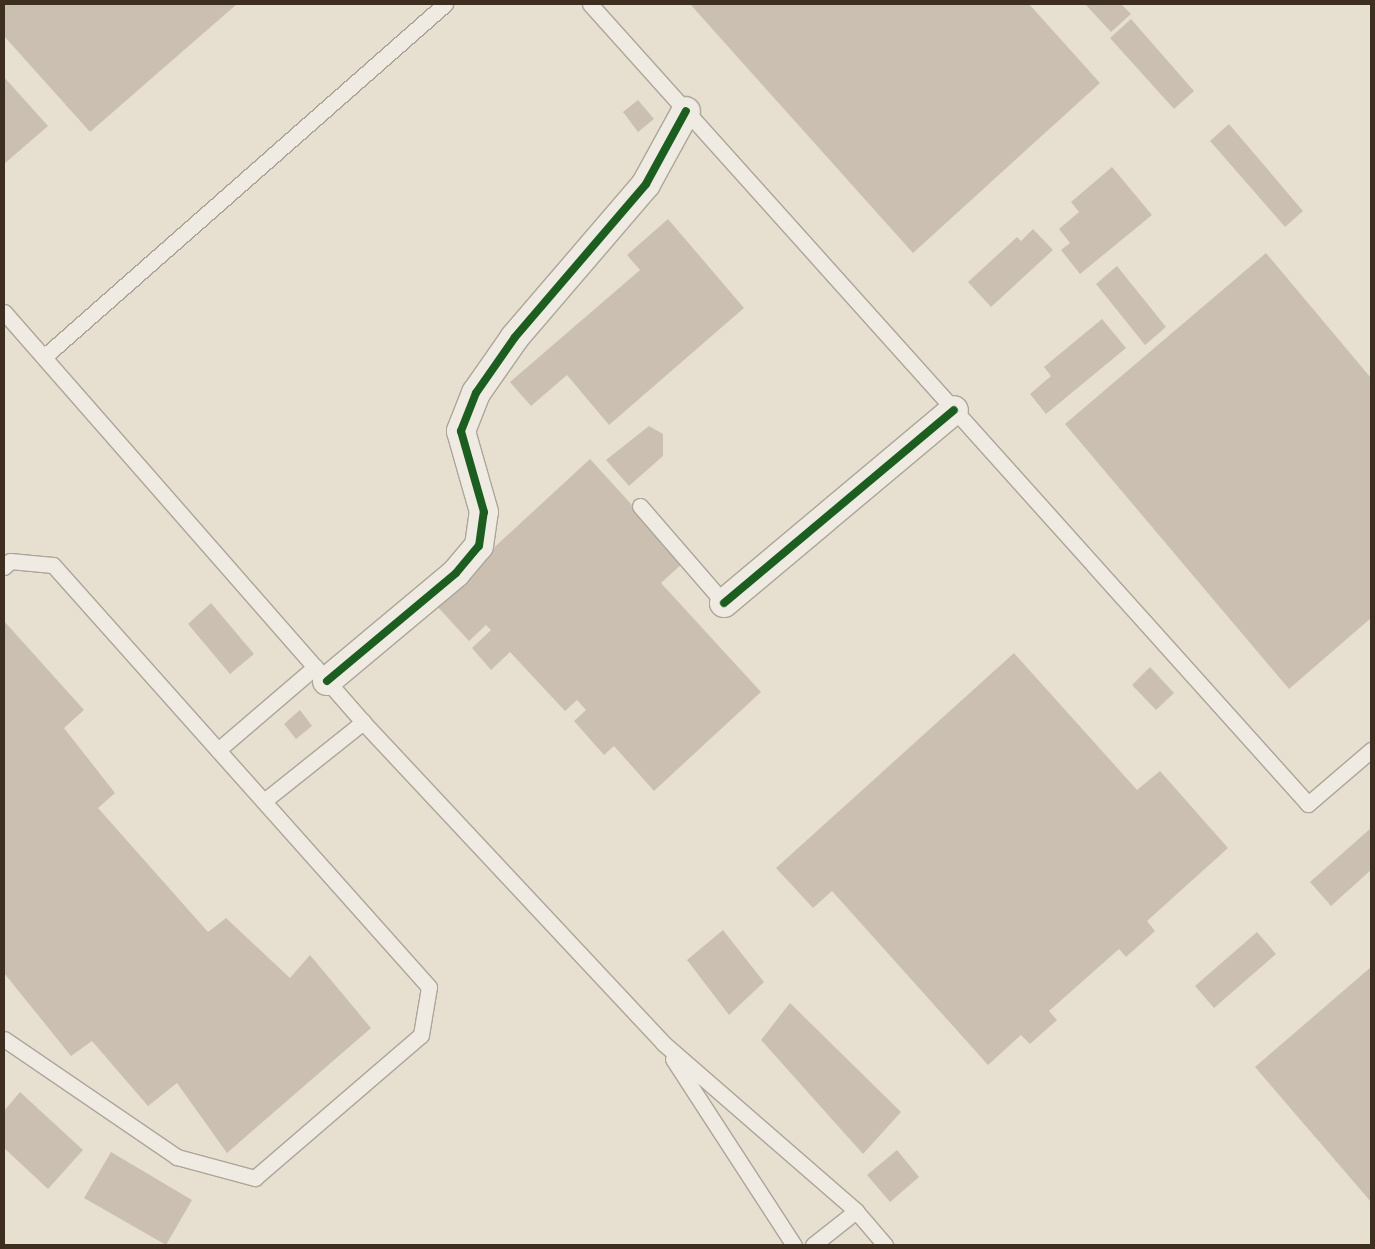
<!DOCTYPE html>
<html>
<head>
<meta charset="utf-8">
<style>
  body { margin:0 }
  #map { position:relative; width:1375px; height:1249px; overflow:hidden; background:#e7e0d1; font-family:Georgia,serif }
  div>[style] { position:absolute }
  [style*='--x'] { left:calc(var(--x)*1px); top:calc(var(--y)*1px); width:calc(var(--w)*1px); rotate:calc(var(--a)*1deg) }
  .building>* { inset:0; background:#cbbfb2 }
  .roads { filter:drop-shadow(1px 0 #ada599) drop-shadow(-1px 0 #ada599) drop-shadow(0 1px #ada599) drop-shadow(0 -1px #ada599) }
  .lane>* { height:15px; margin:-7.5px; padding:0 7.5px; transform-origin:7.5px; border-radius:7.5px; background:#efebe3 }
  .street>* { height:28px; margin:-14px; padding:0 14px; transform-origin:14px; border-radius:14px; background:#efebe3 }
  .cycleway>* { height:8px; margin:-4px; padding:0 4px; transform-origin:4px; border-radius:4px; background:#1b5e20 }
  span { translate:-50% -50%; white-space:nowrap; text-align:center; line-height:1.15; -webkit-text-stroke:4.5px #f7eed8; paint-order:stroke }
  .frame { position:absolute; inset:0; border:5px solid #3d2e20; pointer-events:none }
</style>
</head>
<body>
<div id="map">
  <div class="building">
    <div style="clip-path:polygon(4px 4px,237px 4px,90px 132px,4px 36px)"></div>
    <div style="clip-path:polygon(690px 4px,1029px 4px,1100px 83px,913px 253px)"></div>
    <div style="clip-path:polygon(1085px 4px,1121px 4px,1131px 14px,1111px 32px)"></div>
    <div style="clip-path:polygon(1131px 19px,1194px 91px,1174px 109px,1110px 38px)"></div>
    <div style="clip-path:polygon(4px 77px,48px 126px,4px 164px)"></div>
    <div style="clip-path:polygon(638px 100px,654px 119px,638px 132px,623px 112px)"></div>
    <div style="clip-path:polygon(1229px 124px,1303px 211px,1285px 227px,1210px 141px)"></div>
    <div style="clip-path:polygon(1112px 167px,1152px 215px,1080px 274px,1061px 250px,1070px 243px,1059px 229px,1079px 212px,1071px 202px)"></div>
    <div style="clip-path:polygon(668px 219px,744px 308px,609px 425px,567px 375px,531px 406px,510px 382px,640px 270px,627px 255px)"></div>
    <div style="clip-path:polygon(1033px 229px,1053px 250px,991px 307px,968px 282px,1017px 237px,1021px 241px)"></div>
    <div style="clip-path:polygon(1266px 253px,1371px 378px,1371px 618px,1289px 689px,1065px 424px)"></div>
    <div style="clip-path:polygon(1117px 266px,1166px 327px,1145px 345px,1096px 284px)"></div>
    <div style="clip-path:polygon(1102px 319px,1126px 348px,1046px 414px,1030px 394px,1051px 376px,1044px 367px)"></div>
    <div style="clip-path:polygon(649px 426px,663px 434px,663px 456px,629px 486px,606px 460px)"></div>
    <div style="clip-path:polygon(590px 459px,684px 562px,661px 583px,761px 692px,654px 791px,614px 746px,604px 755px,574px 721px,586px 710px,577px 700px,565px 711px,510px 652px,491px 670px,472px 648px,491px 630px,486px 625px,469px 641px,434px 603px)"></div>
    <div style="clip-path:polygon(211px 603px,254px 654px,230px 674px,188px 624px)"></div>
    <div style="clip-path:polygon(4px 621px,84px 710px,64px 728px,115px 793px,98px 808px,208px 932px,226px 918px,290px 978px,310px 955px,371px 1028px,227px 1153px,177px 1083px,148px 1106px,92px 1041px,71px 1056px,4px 973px)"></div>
    <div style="clip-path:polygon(1014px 653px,1137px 790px,1160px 771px,1228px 848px,1147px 921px,1155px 931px,1126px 957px,1119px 949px,1049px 1011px,1057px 1020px,1030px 1044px,1021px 1035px,988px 1065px,832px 891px,813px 908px,776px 868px)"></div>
    <div style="clip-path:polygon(1150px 667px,1174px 693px,1156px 710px,1132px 685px)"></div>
    <div style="clip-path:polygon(300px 710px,312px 726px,296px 739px,284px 724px)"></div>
    <div style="clip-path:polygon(1371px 828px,1371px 870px,1331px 906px,1310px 882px)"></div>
    <div style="clip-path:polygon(723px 930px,764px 982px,729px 1015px,687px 960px)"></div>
    <div style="clip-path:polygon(1257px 932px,1276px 954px,1214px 1008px,1195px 986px)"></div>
    <div style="clip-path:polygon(1371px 967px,1371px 1202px,1255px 1067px)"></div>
    <div style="clip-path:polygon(790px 1003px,901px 1112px,863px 1154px,761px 1040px)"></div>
    <div style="clip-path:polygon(20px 1092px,83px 1150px,48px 1189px,4px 1148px,4px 1111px)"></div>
    <div style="clip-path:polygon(897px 1150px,919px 1177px,890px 1202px,867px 1175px)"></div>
    <div style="clip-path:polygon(111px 1152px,192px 1200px,166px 1245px,84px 1198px)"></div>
  </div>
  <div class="roads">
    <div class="lane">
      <div style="--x:590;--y:4;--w:1075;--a:48.09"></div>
      <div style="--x:1308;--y:804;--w:83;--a:-40.6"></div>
      <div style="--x:4;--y:312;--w:545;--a:48.79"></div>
      <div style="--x:363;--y:722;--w:439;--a:46.9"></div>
      <div style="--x:663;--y:1043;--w:256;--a:41"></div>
      <div style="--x:856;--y:1211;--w:45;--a:49.5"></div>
      <div style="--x:45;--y:356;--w:533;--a:-41.35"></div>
      <div style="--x:640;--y:506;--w:128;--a:49.1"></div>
      <div style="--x:4;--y:567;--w:8;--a:-45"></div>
      <div style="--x:10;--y:561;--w:43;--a:5.3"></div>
      <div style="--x:53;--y:565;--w:565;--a:48.3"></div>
      <div style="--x:429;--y:987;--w:49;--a:99.5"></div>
      <div style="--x:421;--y:1035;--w:219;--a:139.3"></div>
      <div style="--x:255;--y:1178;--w:81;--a:-164.9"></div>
      <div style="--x:177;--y:1157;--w:209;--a:-145.7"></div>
      <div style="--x:218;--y:750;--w:128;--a:-40.6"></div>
      <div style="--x:264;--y:801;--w:127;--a:-38.6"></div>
      <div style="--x:673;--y:1059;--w:222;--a:57"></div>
      <div style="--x:813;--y:1245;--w:55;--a:-38.3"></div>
    </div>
    <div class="street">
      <div style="--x:724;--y:603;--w:300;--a:-40"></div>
      <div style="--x:327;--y:681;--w:168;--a:-39.9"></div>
      <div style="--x:456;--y:573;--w:35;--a:-50"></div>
      <div style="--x:479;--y:546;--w:34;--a:-82"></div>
      <div style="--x:484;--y:512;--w:84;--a:-105.9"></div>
      <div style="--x:461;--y:431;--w:41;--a:-68.5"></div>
      <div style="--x:476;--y:393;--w:68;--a:-55.1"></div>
      <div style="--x:515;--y:337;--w:201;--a:-49.4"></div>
      <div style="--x:646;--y:184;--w:83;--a:-61.3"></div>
    </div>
  </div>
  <div class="cycleway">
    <div style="--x:724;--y:603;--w:300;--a:-40"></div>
    <div style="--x:327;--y:681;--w:168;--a:-39.9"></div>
    <div style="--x:456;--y:573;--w:35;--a:-50"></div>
    <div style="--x:479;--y:546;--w:34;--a:-82"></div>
    <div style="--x:484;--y:512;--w:84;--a:-105.9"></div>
    <div style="--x:461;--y:431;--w:41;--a:-68.5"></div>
    <div style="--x:476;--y:393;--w:68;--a:-55.1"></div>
    <div style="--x:515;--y:337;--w:201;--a:-49.4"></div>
    <div style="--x:646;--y:184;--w:83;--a:-61.3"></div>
  </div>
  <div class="frame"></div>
</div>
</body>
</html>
